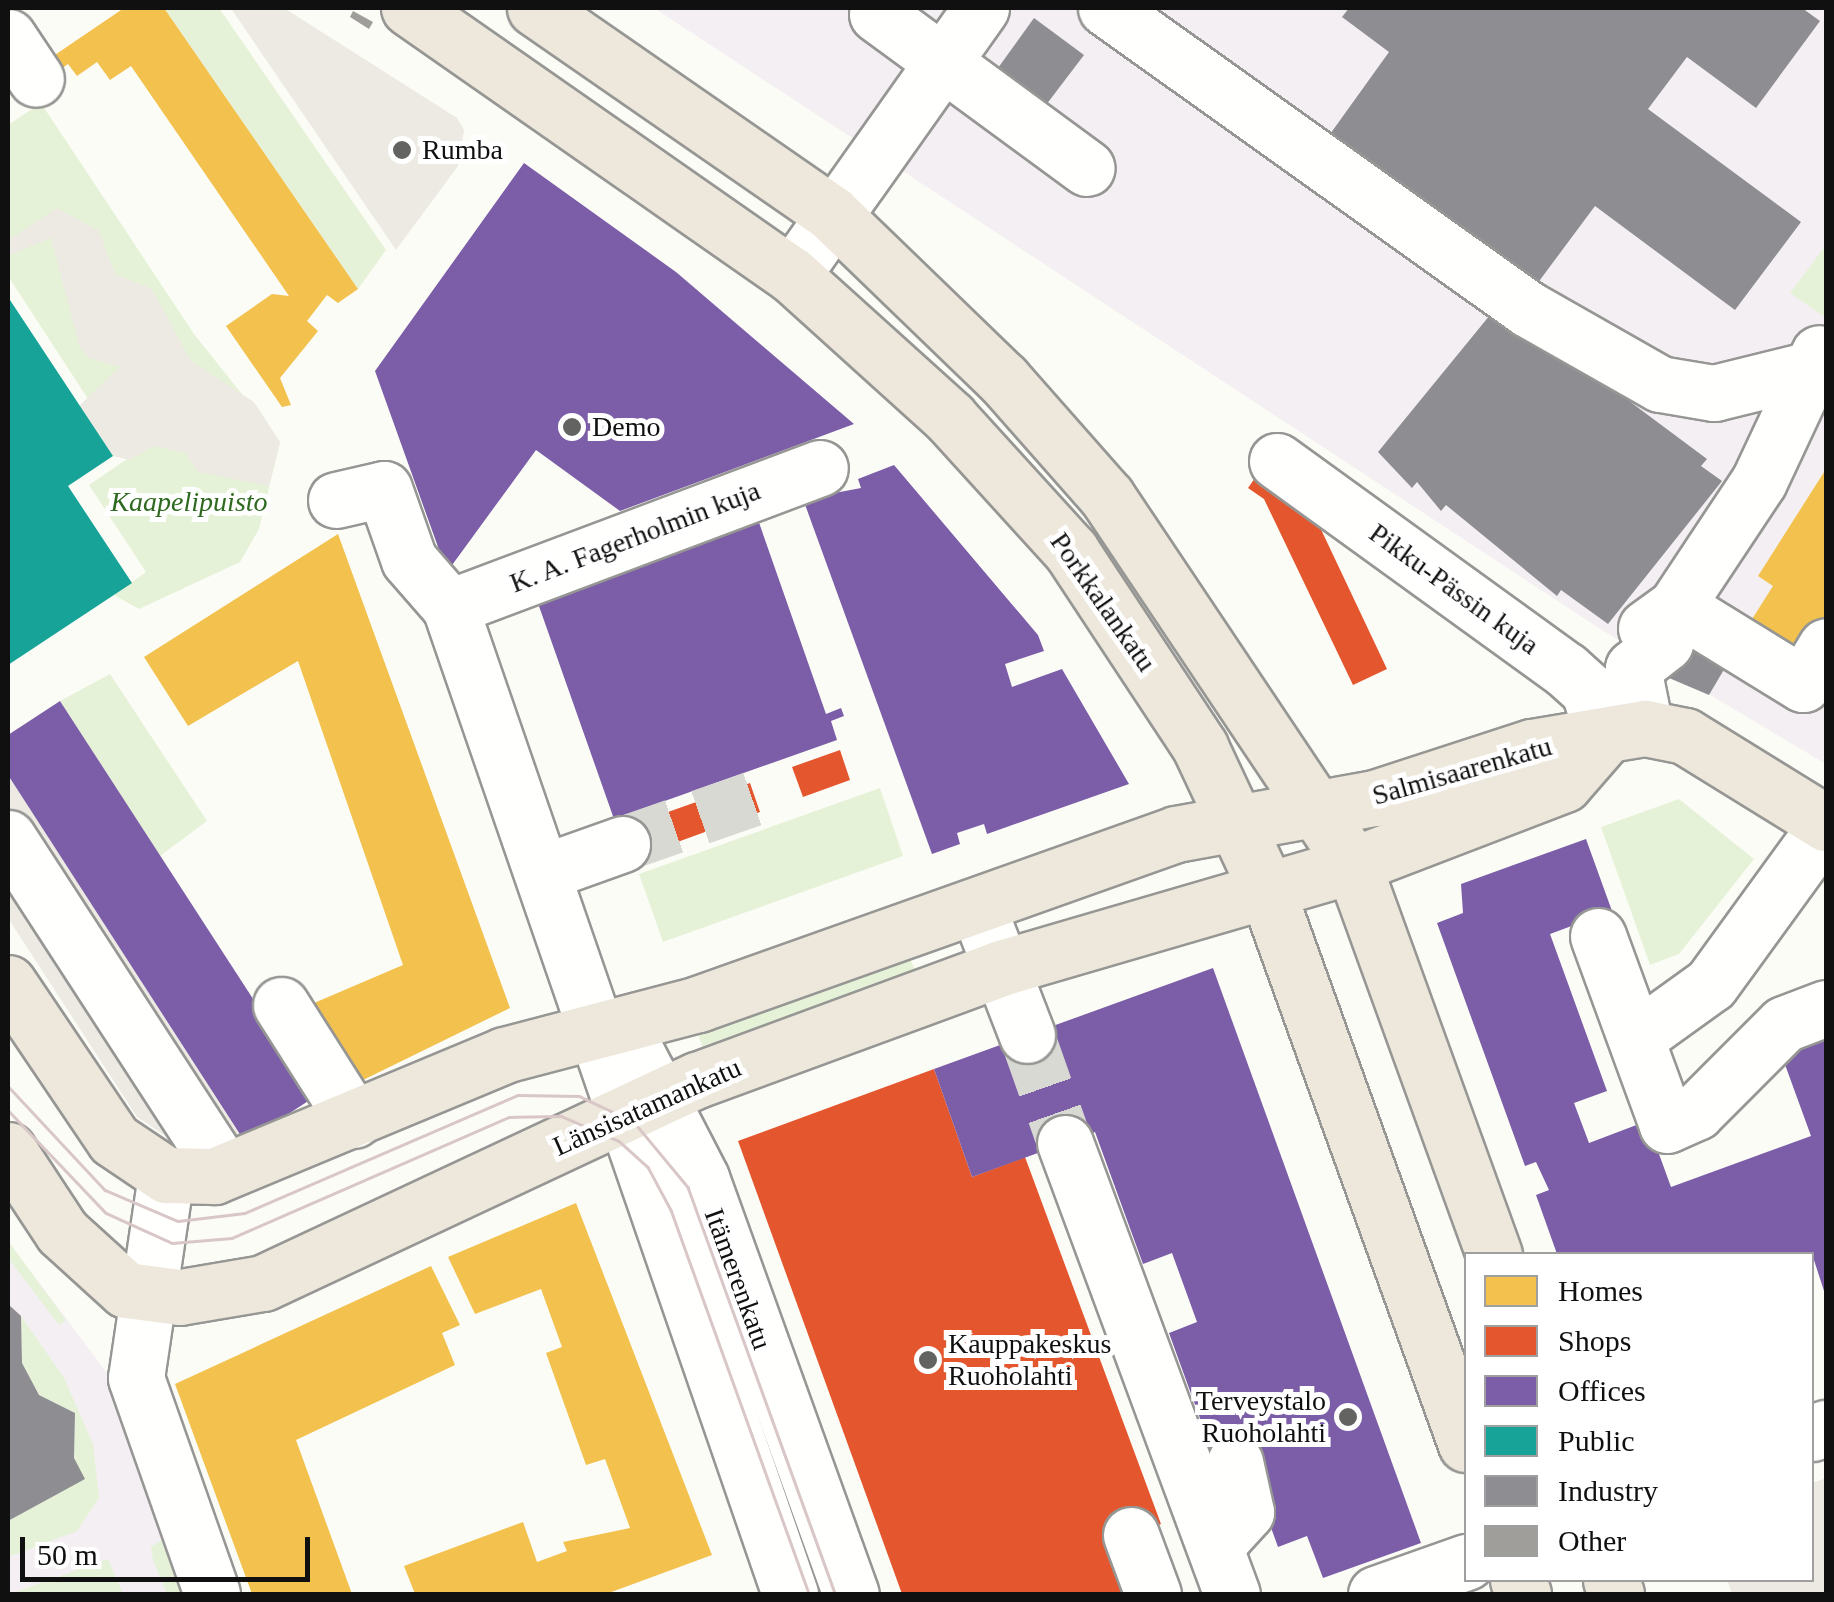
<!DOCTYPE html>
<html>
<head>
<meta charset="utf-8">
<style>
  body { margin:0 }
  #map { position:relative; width:1834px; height:1602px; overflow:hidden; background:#fcfcf7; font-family:"Times New Roman",serif }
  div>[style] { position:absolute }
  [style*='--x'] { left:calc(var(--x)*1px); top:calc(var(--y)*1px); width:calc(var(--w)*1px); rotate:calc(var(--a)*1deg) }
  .industrial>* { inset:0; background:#f4eff2 }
  .green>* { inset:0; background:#e6f2d7 }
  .plaza>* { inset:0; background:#eceae2 }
  .homes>* { inset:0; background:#f2c14e }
  .shops>* { inset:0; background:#e4572e }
  .offices>* { inset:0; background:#7b5ea7 }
  .public>* { inset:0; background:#17a398 }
  .industry>* { inset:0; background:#8d8d92 }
  .building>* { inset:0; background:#a09e9b }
  .minor-tunnel>* { height:55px; margin-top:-27.5px; transform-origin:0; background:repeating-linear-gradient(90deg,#d9d9d4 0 55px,transparent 0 83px) }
  .roads { filter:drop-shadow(2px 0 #969694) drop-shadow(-2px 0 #969694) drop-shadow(0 2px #969694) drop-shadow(0 -2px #969694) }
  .minor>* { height:55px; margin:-27.5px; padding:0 27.5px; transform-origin:27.5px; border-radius:27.5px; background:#fffffe }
  .major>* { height:55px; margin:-27.5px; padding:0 27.5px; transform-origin:27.5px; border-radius:27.5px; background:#ede8db }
  .tram>* { height:2.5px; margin:-1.25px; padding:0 1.25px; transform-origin:1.25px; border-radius:1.25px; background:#d9c6c7 }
  .dots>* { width:28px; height:28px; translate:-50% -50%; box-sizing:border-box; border:5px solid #fff; border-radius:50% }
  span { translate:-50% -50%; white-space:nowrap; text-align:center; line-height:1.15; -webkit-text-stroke:10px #fff; paint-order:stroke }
  .poi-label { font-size:28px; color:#101010 }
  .left { translate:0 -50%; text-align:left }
  .right { translate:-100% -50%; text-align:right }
  .park-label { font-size:28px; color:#2e691f; font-style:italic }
  .street-label { font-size:28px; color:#101010 }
  .frame { position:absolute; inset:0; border:10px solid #101010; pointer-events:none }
  .legend { position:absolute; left:1464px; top:1252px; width:350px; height:330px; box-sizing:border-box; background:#fff; border:2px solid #9f9f9f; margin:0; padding:12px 18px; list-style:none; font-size:30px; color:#101010 }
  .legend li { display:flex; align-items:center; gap:20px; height:50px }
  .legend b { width:50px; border:2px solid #9f9f9f }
  .scale { position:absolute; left:20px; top:1537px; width:290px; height:45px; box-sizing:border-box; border:5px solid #101010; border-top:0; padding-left:12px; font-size:30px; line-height:35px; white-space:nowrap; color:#101010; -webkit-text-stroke:8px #fff; paint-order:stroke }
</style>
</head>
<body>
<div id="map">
  <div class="industrial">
    <div style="clip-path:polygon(654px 8px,1826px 8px,1826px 764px,1608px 634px)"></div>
    <div style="clip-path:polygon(8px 1241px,107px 1373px,188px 1594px,8px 1594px)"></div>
  </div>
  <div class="green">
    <div style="clip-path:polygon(164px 8px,219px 8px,386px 250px,358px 289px)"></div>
    <div style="clip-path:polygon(41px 103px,194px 334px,280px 442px,259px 529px,240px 562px,139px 609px,114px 595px,146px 572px,89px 485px,127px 459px,8px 276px,8px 125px)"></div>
    <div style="clip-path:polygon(1826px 245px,1826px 311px,1823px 316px,1790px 293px)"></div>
    <div style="clip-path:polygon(110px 674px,207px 821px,160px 856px,60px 701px)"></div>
    <div style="clip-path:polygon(880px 788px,903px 856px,663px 942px,639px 874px)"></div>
    <div style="clip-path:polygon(1679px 799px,1754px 859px,1679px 954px,1650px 965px,1601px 827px)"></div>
    <div style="clip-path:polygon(909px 957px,918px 975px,704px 1052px,697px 1031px)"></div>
    <div style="clip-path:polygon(8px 1241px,66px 1320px,59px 1325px,8px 1258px)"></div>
    <div style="clip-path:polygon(21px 1316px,64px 1378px,93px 1444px,99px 1498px,77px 1531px,8px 1557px,8px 1521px,84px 1479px,74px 1458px,75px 1413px,39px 1395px,22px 1363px)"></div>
    <div style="clip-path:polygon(166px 1537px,188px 1594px,167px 1594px,153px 1560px,151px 1547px)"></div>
    <div style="clip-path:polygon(108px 1559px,123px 1594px,10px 1594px)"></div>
  </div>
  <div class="plaza">
    <div style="clip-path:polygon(284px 8px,457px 118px,464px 130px,458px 166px,396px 250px,232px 10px)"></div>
    <div style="clip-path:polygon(57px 208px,99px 231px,115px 274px,152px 289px,191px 361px,254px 402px,280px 442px,269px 486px,198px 472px,185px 453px,154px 446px,130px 460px,113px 456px,79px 406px,120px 367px,88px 358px,79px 345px,51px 238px,8px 256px,8px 240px)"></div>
    <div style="clip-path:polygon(8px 775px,251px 1152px,188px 1151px,137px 1117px,8px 918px)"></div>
    <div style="clip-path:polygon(1826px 1478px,1826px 1594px,1732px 1594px,1727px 1580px,1812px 1580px,1812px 1483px)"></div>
  </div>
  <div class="homes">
    <div style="clip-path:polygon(124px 8px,164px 8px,358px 289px,338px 303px,327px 295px,307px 321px,318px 331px,280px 378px,291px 405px,282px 407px,226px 326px,272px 294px,289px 296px,131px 66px,110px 80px,97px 62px,77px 76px,68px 64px,54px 74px,46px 61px)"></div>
    <div style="clip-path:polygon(1826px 469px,1826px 620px,1799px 662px,1747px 627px,1773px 586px,1758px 576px)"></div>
    <div style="clip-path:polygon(338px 534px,510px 1008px,361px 1081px,314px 1003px,403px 965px,298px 661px,188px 726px,144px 657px)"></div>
    <div style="clip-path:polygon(576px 1203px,712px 1555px,606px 1594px,415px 1594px,404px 1566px,523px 1522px,537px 1562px,567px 1551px,563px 1542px,630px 1528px,605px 1459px,586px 1465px,546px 1353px,562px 1347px,541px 1289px,475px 1314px,448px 1257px)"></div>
    <div style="clip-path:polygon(431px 1266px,460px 1325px,442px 1333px,455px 1365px,296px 1440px,352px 1594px,252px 1594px,175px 1384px)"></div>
  </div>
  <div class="shops">
    <div style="clip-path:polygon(1264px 465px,1309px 504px,1387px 669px,1353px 685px,1264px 499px,1248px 488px)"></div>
    <div style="clip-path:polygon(840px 750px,850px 780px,803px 797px,792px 767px)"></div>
    <div style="clip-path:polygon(750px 783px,760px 812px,628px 860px,617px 830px)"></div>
    <div style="clip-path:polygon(934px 1069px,972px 1177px,1025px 1157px,1161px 1524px,1106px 1544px,1124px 1594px,902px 1594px,738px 1141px)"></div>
  </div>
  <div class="offices">
    <div style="clip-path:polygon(524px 163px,676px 272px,854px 424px,620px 511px,536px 450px,447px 572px,375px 371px)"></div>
    <div style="clip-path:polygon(894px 465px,1038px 635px,1044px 651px,1005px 664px,1012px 687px,1062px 669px,1129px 784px,987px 834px,984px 824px,957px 833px,960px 844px,932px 854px,803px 499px,861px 488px,858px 479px)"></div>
    <div style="clip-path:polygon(756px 514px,826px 714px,841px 708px,844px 716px,831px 721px,837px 740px,614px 819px,534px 592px)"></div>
    <div style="clip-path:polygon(60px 701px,316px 1096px,245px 1142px,8px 775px,8px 735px)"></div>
    <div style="clip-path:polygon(1586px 839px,1612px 911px,1550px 934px,1607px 1091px,1574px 1103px,1589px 1143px,1647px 1121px,1671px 1187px,1811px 1136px,1783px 1059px,1793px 1056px,1788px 1040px,1826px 1025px,1826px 1297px,1812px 1254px,1557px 1254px,1536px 1195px,1549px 1190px,1536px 1162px,1525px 1166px,1437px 923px,1463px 913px,1461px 884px)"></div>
    <div style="clip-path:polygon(1213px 968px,1421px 1543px,1323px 1578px,1307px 1536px,1278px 1547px,1246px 1458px,1218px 1468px,1169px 1333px,1197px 1322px,1172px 1253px,1143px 1264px,1095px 1132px,972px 1177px,934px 1069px)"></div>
  </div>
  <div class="public">
    <div style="clip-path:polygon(8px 297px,113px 456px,68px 486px,132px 583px,8px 665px)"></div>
  </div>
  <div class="industry">
    <div style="clip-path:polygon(1349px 8px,1802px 8px,1820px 21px,1756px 108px,1687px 57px,1648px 109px,1801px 222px,1735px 310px,1595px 206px,1534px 288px,1328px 137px,1389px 52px,1342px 17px)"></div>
    <div style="clip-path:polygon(1034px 18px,1084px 55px,1046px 105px,998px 68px)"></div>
    <div style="clip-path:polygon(1499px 304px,1707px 459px,1701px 466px,1722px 481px,1608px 624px,1561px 590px,1557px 596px,1446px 505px,1441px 511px,1417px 482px,1412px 488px,1378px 452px)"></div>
    <div style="clip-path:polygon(1685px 635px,1729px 661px,1709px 695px,1662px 675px)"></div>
    <div style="clip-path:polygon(8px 1304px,21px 1316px,22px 1363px,39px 1395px,75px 1413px,74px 1458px,85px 1479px,8px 1521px)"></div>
  </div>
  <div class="building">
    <div style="clip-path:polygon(353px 11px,373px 22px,369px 29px,350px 17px)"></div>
  </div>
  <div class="minor-tunnel">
    <div style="--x:622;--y:844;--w:146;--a:-19.2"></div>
    <div style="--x:1027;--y:1035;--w:114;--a:70.6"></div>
  </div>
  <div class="roads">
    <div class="minor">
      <div style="--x:1106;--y:8;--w:518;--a:35.5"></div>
      <div style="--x:1528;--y:309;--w:152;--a:29.6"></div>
      <div style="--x:1660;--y:384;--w:55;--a:9.5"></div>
      <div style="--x:1714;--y:393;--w:96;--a:-13.9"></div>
      <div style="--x:877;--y:14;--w:260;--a:36.3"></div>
      <div style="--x:8;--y:37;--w:50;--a:56.3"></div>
      <div style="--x:792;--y:275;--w:327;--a:-54.7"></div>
      <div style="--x:1277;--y:461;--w:357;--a:35.9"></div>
      <div style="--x:1566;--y:670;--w:31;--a:42"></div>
      <div style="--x:1589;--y:691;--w:49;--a:72.3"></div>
      <div style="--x:336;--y:500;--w:49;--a:-12.9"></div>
      <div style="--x:384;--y:489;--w:75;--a:70.6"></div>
      <div style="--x:409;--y:560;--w:62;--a:48.9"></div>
      <div style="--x:450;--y:607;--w:1044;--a:70.99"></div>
      <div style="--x:450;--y:607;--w:395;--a:-20.6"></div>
      <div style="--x:1646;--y:628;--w:37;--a:-36"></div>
      <div style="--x:1676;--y:606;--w:149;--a:31.6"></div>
      <div style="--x:1803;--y:684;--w:44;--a:-58.8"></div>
      <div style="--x:1645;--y:728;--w:61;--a:-101.3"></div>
      <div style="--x:1633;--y:668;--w:41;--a:-38"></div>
      <div style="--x:1665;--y:643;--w:39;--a:-73"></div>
      <div style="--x:1676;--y:606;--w:150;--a:-56.4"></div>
      <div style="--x:1759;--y:481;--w:141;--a:-64.9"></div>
      <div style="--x:8;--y:838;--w:380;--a:57"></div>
      <div style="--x:544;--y:872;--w:83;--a:-19.7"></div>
      <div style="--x:978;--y:908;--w:136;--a:68.9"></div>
      <div style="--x:1598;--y:936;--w:201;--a:69.9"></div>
      <div style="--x:1667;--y:1125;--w:32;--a:-24"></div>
      <div style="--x:1696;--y:1112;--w:124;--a:-45"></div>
      <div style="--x:1784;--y:1024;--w:45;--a:-20.9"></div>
      <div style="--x:281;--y:1005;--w:136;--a:57.6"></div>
      <div style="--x:1636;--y:1038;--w:92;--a:-35.8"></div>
      <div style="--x:1711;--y:984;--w:195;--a:-54"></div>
      <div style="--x:637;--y:1054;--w:140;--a:62.7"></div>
      <div style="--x:701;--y:1178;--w:442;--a:70.2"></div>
      <div style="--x:1065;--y:1143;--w:481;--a:69.7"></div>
      <div style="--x:166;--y:1175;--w:205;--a:98.4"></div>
      <div style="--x:136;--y:1378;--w:229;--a:70.6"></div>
      <div style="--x:1812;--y:1433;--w:15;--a:-20"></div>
      <div style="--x:1131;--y:1535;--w:63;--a:69.6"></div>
      <div style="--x:1215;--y:1546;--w:46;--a:-47.6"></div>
      <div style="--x:1246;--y:1512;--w:51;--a:-102.4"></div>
      <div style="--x:1376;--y:1594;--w:96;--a:-19.6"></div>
    </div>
    <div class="major">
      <div style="--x:409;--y:8;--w:467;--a:34.9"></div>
      <div style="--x:792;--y:275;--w:213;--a:42.1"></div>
      <div style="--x:950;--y:418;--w:180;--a:47.7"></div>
      <div style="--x:1071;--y:551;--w:235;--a:56.6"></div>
      <div style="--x:1200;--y:747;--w:156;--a:64.9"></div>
      <div style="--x:1266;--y:888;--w:591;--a:70.22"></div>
      <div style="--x:535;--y:8;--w:361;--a:34.7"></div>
      <div style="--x:832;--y:214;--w:238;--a:44"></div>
      <div style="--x:1003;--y:379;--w:157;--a:48.6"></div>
      <div style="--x:1107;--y:497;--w:443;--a:56.2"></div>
      <div style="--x:1353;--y:865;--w:414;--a:70.1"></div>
      <div style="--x:8;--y:983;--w:189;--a:56"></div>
      <div style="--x:114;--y:1140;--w:63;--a:33.9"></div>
      <div style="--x:166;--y:1175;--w:48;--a:1.2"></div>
      <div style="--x:214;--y:1176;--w:314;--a:-22.6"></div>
      <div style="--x:504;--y:1055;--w:201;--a:-14.7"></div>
      <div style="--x:698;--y:1004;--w:507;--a:-19.58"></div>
      <div style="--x:1176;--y:834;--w:202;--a:-10.3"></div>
      <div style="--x:1375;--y:798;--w:164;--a:-18.1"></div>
      <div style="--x:1531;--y:747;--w:116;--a:-9.5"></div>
      <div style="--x:1645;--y:728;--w:41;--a:11.3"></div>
      <div style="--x:1685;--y:736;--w:166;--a:31.7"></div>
      <div style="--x:8;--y:1150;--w:98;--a:56.6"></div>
      <div style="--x:62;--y:1232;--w:86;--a:42.2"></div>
      <div style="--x:126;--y:1290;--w:54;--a:7.4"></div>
      <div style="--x:180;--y:1297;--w:84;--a:-9.6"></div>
      <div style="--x:263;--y:1283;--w:479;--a:-25.1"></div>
      <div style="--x:697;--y:1080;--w:324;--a:-20.2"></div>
      <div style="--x:1001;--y:968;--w:367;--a:-16.3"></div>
      <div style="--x:1353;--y:865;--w:226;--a:-21"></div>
      <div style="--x:1564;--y:784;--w:61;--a:-49"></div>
      <div style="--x:1518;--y:1580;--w:15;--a:70"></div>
      <div style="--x:1611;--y:1580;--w:15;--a:70"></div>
    </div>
  </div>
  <div class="tram">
    <div style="--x:8;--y:1086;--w:142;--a:47"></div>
    <div style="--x:105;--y:1190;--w:79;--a:23"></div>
    <div style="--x:178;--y:1221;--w:67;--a:-6.8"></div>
    <div style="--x:245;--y:1213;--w:297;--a:-23.4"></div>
    <div style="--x:518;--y:1095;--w:61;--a:0.9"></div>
    <div style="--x:579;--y:1096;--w:61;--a:25.3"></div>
    <div style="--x:634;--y:1122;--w:85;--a:50.3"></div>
    <div style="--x:688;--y:1187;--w:433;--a:70.1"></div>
    <div style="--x:8;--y:1110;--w:142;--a:46.4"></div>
    <div style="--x:106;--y:1213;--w:72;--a:24.4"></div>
    <div style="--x:172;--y:1243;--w:60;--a:-4.8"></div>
    <div style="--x:232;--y:1238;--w:302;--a:-23.6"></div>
    <div style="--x:509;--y:1117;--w:52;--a:-1.1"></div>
    <div style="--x:561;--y:1116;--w:63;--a:23.3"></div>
    <div style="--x:619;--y:1141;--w:39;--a:42"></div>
    <div style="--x:648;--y:1167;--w:49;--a:61.9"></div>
    <div style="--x:671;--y:1210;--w:408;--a:70.2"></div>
  </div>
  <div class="dots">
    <div style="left:402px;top:150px;background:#636361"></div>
    <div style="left:572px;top:427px;background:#636361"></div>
    <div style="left:928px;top:1360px;background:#636361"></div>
    <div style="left:1348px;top:1417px;background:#636361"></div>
  </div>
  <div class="poi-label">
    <span class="left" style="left:422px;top:150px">Rumba</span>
    <span class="left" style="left:592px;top:427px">Demo</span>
    <span class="left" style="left:948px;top:1360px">Kauppakeskus<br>Ruoholahti</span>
    <span class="right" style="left:1326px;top:1417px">Terveystalo<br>Ruoholahti</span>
  </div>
  <div class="park-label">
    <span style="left:189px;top:502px">Kaapelipuisto</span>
  </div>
  <div class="street-label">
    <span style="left:635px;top:537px;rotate:-21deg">K. A. Fagerholmin kuja</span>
    <span style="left:1454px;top:589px;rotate:36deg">Pikku-Pässin kuja</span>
    <span style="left:1103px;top:602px;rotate:55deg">Porkkalankatu</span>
    <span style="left:1462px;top:771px;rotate:-16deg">Salmisaarenkatu</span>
    <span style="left:647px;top:1107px;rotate:-24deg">Länsisatamankatu</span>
    <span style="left:738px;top:1279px;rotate:70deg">Itämerenkatu</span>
  </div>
  <div class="frame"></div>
  <ul class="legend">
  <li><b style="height:28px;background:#f2c14e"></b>Homes</li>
  <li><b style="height:28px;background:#e4572e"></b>Shops</li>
  <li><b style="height:28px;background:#7b5ea7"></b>Offices</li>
  <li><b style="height:28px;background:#17a398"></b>Public</li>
  <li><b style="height:28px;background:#8d8d92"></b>Industry</li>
  <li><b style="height:28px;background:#a09e9b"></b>Other</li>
  </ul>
  <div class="scale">50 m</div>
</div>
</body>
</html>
